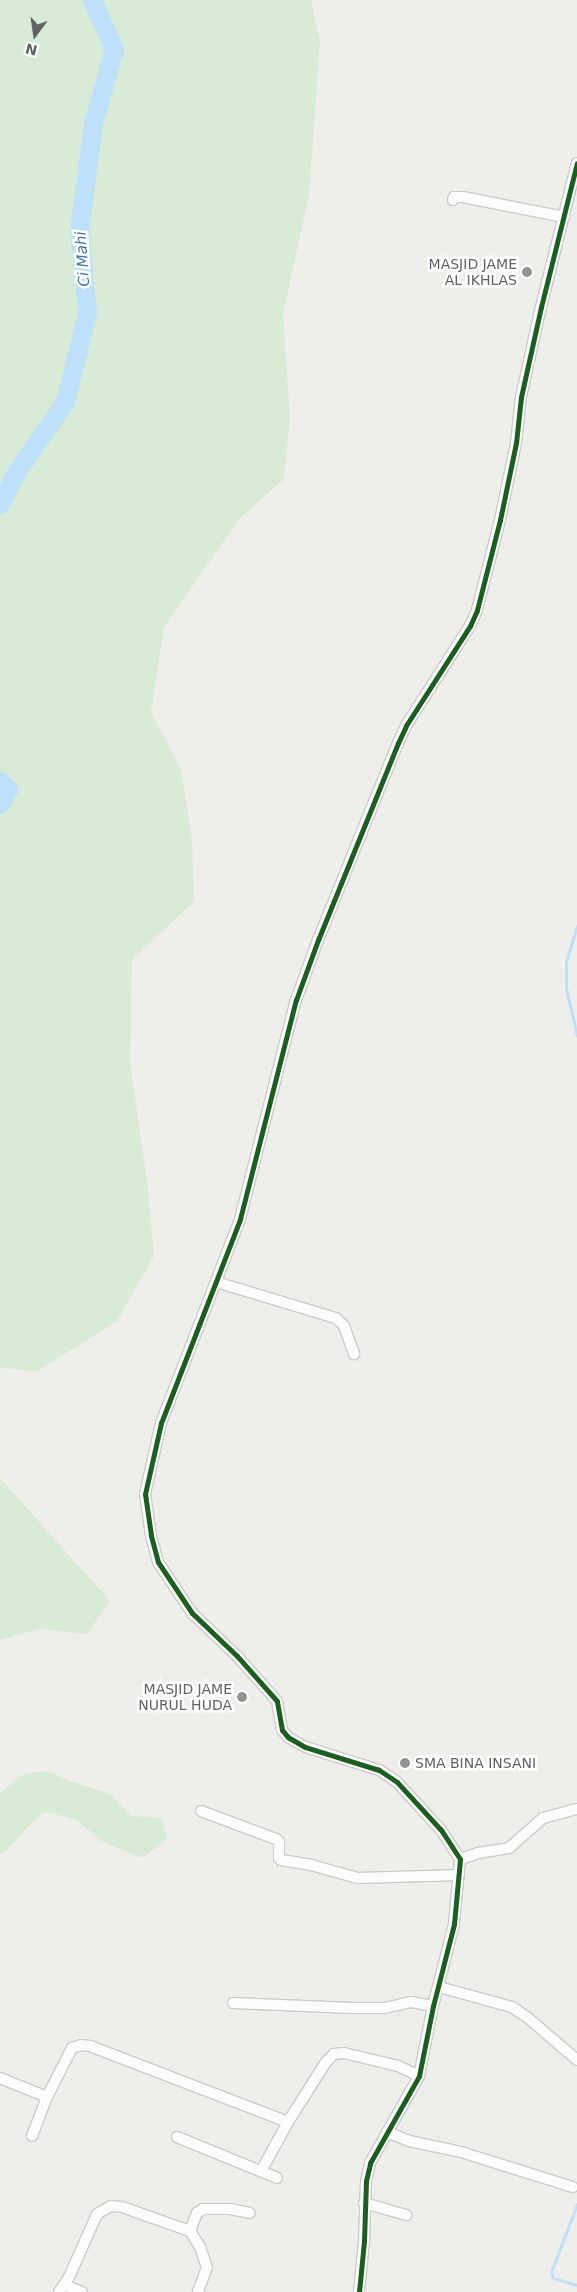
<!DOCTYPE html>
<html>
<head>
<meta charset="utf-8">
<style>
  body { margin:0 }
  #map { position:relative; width:577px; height:2292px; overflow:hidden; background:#efeeea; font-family:"DejaVu Sans",sans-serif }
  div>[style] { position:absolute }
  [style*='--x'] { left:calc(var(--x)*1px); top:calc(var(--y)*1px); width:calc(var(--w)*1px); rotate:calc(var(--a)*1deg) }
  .green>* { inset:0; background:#d8ebd6 }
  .stream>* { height:3px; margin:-1.5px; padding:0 1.5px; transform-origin:1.5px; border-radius:1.5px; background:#bfe0f9 }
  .river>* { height:19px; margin:-9.5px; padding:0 9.5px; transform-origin:9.5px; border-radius:9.5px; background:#bfe0f9 }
  .roads { filter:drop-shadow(1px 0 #cbcccc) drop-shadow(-1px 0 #cbcccc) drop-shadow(0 1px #cbcccc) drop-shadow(0 -1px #cbcccc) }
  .street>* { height:10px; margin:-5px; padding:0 5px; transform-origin:5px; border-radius:5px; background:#fdfcfc }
  .cycleway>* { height:5px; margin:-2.5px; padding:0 2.5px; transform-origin:2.5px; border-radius:2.5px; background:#1b5e20 }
  .dots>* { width:14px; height:14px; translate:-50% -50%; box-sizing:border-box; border:2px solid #fff; border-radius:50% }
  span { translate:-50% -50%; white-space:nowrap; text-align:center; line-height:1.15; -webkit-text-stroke:5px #fff; paint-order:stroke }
  .poi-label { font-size:14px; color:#5f6368 }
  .right { translate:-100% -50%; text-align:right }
  .left { translate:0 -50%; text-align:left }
  .water-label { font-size:15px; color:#4174aa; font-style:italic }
  .north { position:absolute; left:10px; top:10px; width:50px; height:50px; -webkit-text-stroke:4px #fff; paint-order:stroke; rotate:194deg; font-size:14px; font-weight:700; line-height:20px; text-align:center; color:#5f6368 }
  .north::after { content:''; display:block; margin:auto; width:18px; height:22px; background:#5f6368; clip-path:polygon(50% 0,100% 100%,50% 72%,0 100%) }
</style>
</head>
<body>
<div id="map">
  <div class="green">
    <div style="clip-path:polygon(0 0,311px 0,320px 41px,309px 195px,283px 314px,290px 420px,284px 479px,240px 518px,164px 627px,151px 712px,181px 769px,192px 840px,194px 901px,132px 960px,130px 1062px,147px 1181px,154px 1256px,117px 1321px,36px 1372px,0 1367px)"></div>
    <div style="clip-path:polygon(0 1478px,110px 1601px,87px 1634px,39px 1629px,0 1640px)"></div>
    <div style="clip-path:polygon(43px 1771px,53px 1773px,61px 1778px,110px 1794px,131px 1816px,162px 1818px,167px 1839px,144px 1857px,139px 1857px,102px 1841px,75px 1819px,45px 1812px,33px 1821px,6px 1851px,0 1853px,0 1793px,23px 1775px)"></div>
  </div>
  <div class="stream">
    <div style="--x:577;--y:926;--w:37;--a:107"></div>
    <div style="--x:566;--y:961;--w:27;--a:90"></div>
    <div style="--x:566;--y:988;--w:49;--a:77.1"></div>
    <div style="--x:577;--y:2204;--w:73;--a:110.9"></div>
    <div style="--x:551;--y:2272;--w:6;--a:72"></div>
    <div style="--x:553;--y:2278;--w:25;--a:16"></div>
  </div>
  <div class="river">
    <div style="--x:0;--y:504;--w:36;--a:-63"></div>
    <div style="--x:16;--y:472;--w:85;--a:-55"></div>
    <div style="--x:65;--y:402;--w:93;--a:-76.3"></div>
    <div style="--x:87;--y:312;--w:82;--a:-95.6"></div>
    <div style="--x:79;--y:230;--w:108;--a:-82.5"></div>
    <div style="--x:93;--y:123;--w:77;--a:-74.2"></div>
    <div style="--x:114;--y:49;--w:54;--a:-114.2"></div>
    <div style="--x:0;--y:781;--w:11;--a:45"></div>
    <div style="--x:8;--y:789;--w:17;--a:118"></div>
  </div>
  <div class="roads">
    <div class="street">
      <div style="--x:453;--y:200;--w:3;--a:-72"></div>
      <div style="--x:454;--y:197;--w:9;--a:0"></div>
      <div style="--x:463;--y:197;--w:103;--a:11.2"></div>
      <div style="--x:216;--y:1282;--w:125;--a:16.7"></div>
      <div style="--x:336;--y:1318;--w:11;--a:45"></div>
      <div style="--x:344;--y:1326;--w:30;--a:70"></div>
      <div style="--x:201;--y:1811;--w:80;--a:20.5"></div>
      <div style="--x:276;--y:1839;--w:4;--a:45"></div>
      <div style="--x:279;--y:1842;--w:16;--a:90"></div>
      <div style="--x:279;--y:1858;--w:3;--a:45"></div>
      <div style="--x:281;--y:1860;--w:30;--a:9"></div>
      <div style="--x:311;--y:1865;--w:49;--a:15.5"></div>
      <div style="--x:358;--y:1878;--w:101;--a:-1.7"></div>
      <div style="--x:460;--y:1859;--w:19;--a:-18"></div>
      <div style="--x:478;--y:1853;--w:31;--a:-9"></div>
      <div style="--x:509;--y:1848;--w:45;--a:-41.4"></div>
      <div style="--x:543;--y:1818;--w:35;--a:-15"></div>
      <div style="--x:439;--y:1987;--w:76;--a:15.3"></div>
      <div style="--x:512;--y:2007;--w:18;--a:34"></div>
      <div style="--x:527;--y:2017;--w:66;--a:40.7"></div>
      <div style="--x:233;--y:2003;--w:119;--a:2.4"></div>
      <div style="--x:352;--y:2008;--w:33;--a:0"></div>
      <div style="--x:385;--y:2008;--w:27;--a:-13"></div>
      <div style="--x:411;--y:2002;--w:22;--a:10"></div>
      <div style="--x:0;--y:2078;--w:51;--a:22"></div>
      <div style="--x:387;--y:2132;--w:24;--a:22"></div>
      <div style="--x:409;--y:2141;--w:53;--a:11.9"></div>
      <div style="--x:461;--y:2152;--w:117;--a:17.4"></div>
      <div style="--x:32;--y:2136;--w:42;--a:-69"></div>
      <div style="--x:47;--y:2097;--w:55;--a:-63"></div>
      <div style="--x:72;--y:2048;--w:9;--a:-18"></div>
      <div style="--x:81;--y:2045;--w:9;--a:6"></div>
      <div style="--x:90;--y:2046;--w:212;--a:21"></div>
      <div style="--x:288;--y:2122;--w:71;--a:-57.7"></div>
      <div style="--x:326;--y:2062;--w:11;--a:-45"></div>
      <div style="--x:334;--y:2054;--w:10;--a:-6"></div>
      <div style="--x:344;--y:2053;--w:56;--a:13.5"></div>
      <div style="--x:398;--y:2066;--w:23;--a:25"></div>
      <div style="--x:177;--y:2137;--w:108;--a:22.3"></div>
      <div style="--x:261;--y:2171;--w:56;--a:-61.1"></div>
      <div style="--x:364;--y:2203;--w:44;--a:15.9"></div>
      <div style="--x:190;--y:2231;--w:19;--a:-69"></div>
      <div style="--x:197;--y:2213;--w:7;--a:-34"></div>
      <div style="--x:203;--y:2209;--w:27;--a:0"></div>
      <div style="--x:230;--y:2209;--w:20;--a:11"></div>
      <div style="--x:190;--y:2231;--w:19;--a:58"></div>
      <div style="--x:200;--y:2247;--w:21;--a:71"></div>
      <div style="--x:207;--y:2267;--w:27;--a:110"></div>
      <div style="--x:64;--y:2285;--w:19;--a:21"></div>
      <div style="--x:59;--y:2292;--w:18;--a:-56"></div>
      <div style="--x:69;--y:2277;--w:69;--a:-66"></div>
      <div style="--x:97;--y:2214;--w:16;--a:-30"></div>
      <div style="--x:111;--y:2206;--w:11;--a:5"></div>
      <div style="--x:122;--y:2207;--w:72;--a:19.4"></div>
      <div style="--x:359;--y:2292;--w:51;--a:-84.4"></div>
      <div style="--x:364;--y:2241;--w:60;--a:-88.1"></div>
      <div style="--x:366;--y:2181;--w:18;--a:-77"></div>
      <div style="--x:370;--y:2163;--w:100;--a:-60.6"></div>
      <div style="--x:419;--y:2076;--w:71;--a:-78.7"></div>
      <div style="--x:433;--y:2006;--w:85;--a:-75.6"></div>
      <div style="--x:454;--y:1924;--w:65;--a:-84.7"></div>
      <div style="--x:460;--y:1859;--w:35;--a:-123"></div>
      <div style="--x:441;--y:1830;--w:65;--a:-132.5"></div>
      <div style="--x:397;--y:1782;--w:22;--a:-146"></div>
      <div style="--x:379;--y:1770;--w:77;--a:-162.7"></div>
      <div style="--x:305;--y:1747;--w:20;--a:-150"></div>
      <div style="--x:288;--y:1737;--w:9;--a:-131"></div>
      <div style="--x:282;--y:1730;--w:29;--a:-100"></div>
      <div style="--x:277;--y:1701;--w:60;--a:-131.6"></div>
      <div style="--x:237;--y:1656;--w:62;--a:-136.3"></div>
      <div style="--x:192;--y:1613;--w:61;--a:-123.7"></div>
      <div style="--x:158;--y:1562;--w:28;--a:-105"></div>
      <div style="--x:151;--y:1535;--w:41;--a:-98.3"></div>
      <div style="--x:145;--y:1494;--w:73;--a:-77.3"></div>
      <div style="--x:161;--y:1423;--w:219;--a:-68.8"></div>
      <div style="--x:240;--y:1219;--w:226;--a:-75.7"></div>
      <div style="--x:296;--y:1000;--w:64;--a:-69.9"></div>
      <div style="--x:318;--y:940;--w:213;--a:-67.9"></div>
      <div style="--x:398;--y:743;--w:21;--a:-65"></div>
      <div style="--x:407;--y:724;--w:117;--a:-57.3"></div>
      <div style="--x:470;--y:626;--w:17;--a:-66"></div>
      <div style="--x:477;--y:610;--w:93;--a:-75.7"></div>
      <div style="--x:500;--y:520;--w:79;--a:-78.3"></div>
      <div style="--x:516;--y:443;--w:46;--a:-83.8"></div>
      <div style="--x:521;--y:397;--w:92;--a:-77.5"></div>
      <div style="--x:541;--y:307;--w:148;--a:-76"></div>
    </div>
  </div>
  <div class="cycleway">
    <div style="--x:359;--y:2292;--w:51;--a:-84.4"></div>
    <div style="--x:364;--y:2241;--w:60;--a:-88.1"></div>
    <div style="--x:366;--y:2181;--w:18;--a:-77"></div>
    <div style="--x:370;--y:2163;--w:100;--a:-60.6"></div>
    <div style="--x:419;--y:2076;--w:71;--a:-78.7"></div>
    <div style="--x:433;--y:2006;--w:85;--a:-75.6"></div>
    <div style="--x:454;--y:1924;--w:65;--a:-84.7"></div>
    <div style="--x:460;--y:1859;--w:35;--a:-123"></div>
    <div style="--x:441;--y:1830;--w:65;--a:-132.5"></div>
    <div style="--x:397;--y:1782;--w:22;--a:-146"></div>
    <div style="--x:379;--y:1770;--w:77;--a:-162.7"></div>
    <div style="--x:305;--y:1747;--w:20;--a:-150"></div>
    <div style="--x:288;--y:1737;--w:9;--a:-131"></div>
    <div style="--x:282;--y:1730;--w:29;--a:-100"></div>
    <div style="--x:277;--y:1701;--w:60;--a:-131.6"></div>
    <div style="--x:237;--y:1656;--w:62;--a:-136.3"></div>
    <div style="--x:192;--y:1613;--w:61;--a:-123.7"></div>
    <div style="--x:158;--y:1562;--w:28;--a:-105"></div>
    <div style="--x:151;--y:1535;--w:41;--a:-98.3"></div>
    <div style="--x:145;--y:1494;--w:73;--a:-77.3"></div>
    <div style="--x:161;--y:1423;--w:219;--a:-68.8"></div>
    <div style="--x:240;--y:1219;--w:226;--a:-75.7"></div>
    <div style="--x:296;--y:1000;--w:64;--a:-69.9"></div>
    <div style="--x:318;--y:940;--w:213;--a:-67.9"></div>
    <div style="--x:398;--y:743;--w:21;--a:-65"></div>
    <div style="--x:407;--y:724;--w:117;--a:-57.3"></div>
    <div style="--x:470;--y:626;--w:17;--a:-66"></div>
    <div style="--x:477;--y:610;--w:93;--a:-75.7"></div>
    <div style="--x:500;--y:520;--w:79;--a:-78.3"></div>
    <div style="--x:516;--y:443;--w:46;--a:-83.8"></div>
    <div style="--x:521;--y:397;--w:92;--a:-77.5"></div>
    <div style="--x:541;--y:307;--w:148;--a:-76"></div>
  </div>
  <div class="dots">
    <div style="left:527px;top:272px;background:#919496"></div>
    <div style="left:242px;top:1697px;background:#919496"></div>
    <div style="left:405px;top:1763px;background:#919496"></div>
  </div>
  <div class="poi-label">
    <span class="right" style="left:517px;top:272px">MASJID JAME<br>AL IKHLAS</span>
    <span class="right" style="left:232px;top:1697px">MASJID JAME<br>NURUL HUDA</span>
    <span class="left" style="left:415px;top:1763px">SMA BINA INSANI</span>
  </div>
  <div class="water-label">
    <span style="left:83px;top:259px;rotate:-94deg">Ci Mahi</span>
  </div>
  <div class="north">N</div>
</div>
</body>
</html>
